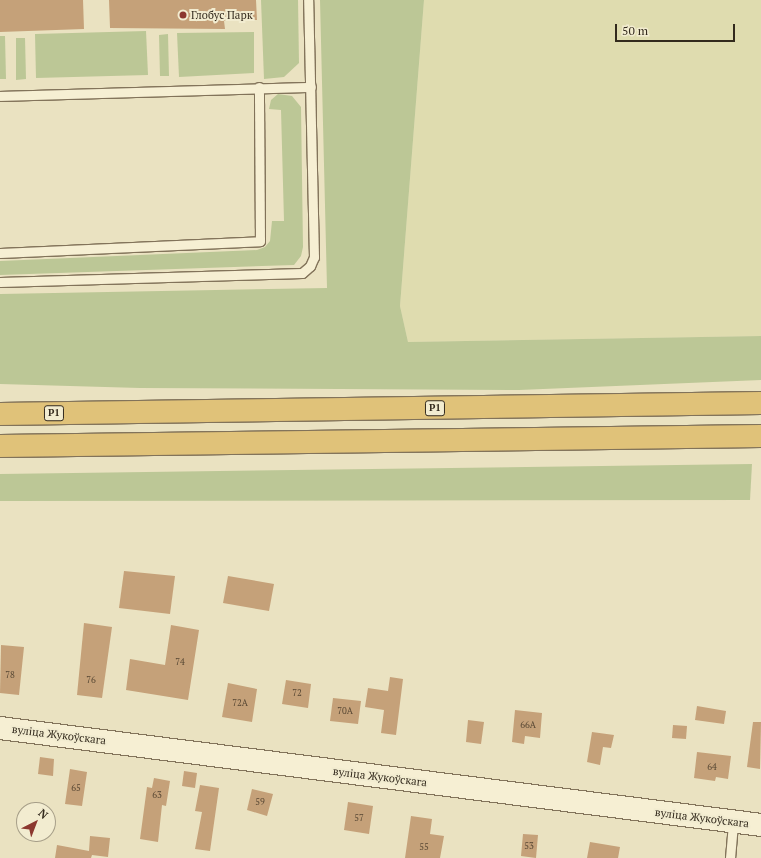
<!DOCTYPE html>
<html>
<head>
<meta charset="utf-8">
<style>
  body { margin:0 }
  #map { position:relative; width:761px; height:858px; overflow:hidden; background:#eae2c1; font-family:"PT Serif",serif }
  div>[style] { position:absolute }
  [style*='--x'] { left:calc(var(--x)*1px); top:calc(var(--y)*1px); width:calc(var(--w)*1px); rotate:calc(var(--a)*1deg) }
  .farmland>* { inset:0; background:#dfdcaf }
  .green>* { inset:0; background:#bcc796 }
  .building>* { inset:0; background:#c5a179 }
  .roads { filter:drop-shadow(1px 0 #82735a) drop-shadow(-1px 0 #82735a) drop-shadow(0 1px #82735a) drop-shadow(0 -1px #82735a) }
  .service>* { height:9px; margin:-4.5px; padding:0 4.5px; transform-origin:4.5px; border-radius:4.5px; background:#f6efd3 }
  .tertiary>* { height:22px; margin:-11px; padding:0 11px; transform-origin:11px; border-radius:11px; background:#f6efd3 }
  .trunk>* { height:22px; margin:-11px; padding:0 11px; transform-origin:11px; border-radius:11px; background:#e0c279 }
  .dots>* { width:11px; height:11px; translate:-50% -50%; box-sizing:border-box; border:2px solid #f2ecd0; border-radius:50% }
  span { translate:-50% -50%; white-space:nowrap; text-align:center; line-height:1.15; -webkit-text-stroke:4px #f2ecd0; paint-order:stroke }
  .number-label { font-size:9px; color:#584834 }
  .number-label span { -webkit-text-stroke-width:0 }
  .shield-label span { padding:1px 3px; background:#f2ecd0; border:1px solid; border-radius:3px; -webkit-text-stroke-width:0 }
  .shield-label { font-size:10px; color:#332a1d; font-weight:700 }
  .poi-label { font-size:11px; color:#332a1d }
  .left { translate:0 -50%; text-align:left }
  .street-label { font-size:11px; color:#332a1d }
  .north { position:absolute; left:16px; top:802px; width:40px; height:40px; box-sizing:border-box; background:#f2ecd0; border:1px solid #a69e88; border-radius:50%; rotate:42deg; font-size:11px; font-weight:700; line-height:16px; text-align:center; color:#332a1d }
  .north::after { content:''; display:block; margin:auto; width:14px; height:18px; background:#8c382f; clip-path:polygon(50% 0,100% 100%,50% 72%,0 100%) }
  .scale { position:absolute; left:615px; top:24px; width:120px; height:18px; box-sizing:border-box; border:2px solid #332a1d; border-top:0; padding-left:5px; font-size:12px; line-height:14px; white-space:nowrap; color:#332a1d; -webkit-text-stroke:3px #f2ecd0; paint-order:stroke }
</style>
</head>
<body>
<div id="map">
  <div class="farmland">
    <div style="clip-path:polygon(424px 0,761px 0,761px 336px,408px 342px,400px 306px)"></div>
  </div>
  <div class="green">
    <div style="clip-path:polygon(261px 0,298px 0,299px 63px,284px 77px,264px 79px)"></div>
    <div style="clip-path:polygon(320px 0,424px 0,400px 306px,408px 342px,761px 336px,761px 380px,519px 390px,140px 388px,0 384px,0 294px,327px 288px)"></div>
    <div style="clip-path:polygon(146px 31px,148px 75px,36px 78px,35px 34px)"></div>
    <div style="clip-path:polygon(254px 32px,254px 73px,179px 77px,177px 33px)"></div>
    <div style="clip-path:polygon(168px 34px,169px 76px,160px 76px,159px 35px)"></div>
    <div style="clip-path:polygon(0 36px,5px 36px,6px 79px,0 79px)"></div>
    <div style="clip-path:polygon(16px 38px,25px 38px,26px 79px,16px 80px)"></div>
    <div style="clip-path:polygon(278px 94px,292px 96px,301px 107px,303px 247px,301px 256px,294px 265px,0 275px,0 261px,257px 250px,265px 247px,270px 241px,272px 221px,284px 221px,281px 110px,269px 109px,271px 100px)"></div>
    <div style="clip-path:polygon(752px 464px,750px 500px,0 501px,0 474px)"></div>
  </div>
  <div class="building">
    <div style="clip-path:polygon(0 0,83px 0,84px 29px,0 32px)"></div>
    <div style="clip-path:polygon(109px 0,256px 0,257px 20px,224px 21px,225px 29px,110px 28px)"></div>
    <div style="clip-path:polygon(124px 571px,175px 576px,170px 614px,119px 608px)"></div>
    <div style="clip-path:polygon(228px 576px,274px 584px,269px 611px,223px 603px)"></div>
    <div style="clip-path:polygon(84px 623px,112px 627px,102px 698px,77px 695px)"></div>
    <div style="clip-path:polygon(171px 625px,199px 630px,188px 700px,126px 690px,130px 659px,165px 665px)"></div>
    <div style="clip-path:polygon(1px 645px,24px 647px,19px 695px,0 693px)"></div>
    <div style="clip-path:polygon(390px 677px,403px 679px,396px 735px,381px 733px,384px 710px,365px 707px,368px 688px,388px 691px)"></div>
    <div style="clip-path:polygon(286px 680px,311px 684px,308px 708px,282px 704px)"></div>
    <div style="clip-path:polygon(228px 683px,257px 689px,252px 722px,222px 717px)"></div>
    <div style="clip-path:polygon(333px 698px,361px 701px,358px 724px,330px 721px)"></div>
    <div style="clip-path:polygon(697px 706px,726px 711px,724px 724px,695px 720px)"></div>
    <div style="clip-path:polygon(515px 710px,542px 713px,540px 738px,525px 736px,524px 744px,512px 742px)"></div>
    <div style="clip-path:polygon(468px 720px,484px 722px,481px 744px,466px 742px)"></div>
    <div style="clip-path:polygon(753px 722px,761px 722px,760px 769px,747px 767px)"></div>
    <div style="clip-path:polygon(673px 725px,687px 726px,686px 739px,672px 738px)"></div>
    <div style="clip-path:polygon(592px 732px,614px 735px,611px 748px,603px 747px,600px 765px,587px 762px)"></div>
    <div style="clip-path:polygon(697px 752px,731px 756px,728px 779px,716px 777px,715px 781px,694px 778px)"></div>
    <div style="clip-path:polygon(40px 757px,54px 759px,53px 776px,38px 774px)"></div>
    <div style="clip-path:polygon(70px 769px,87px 772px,82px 806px,65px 804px)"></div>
    <div style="clip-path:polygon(184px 771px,197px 773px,195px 788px,182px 786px)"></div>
    <div style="clip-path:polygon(154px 778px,170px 781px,166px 806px,162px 805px,158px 842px,140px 839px,147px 787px,152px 788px)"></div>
    <div style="clip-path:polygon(200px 785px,219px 788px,210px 851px,195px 849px,202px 812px,195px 811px)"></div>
    <div style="clip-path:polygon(252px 789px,273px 794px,267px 816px,247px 810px)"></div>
    <div style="clip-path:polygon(348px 802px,373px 806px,369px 834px,344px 830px)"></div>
    <div style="clip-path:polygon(411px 816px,432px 819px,430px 834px,444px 836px,440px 858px,405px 858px)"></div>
    <div style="clip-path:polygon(523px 834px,538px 835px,536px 858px,521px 856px)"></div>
    <div style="clip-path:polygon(90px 836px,110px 838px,108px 857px,92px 855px,91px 858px,55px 858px,57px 845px,89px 851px)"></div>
    <div style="clip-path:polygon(590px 842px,620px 847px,618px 858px,587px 858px)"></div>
  </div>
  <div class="roads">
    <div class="service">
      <div style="--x:0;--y:96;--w:311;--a:-1.7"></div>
      <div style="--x:0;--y:253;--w:260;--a:-2.6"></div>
      <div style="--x:260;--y:241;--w:154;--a:-90.4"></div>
      <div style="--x:0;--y:282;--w:302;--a:-1.7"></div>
      <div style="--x:302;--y:273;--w:11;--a:-41"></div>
      <div style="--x:310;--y:266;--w:10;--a:-66"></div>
      <div style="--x:314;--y:257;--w:257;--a:-91.3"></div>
      <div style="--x:730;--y:858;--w:36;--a:-85"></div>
    </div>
    <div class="tertiary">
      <div style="--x:0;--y:728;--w:767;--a:7.26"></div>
    </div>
    <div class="trunk">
      <div style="--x:0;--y:414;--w:761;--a:-0.83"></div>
      <div style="--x:0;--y:446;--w:761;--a:-0.75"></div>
    </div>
  </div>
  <div class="dots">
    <div style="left:183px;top:15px;background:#8c382f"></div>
  </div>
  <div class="number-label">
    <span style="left:180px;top:662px">74</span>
    <span style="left:10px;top:675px">78</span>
    <span style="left:91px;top:680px">76</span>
    <span style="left:297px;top:693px">72</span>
    <span style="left:240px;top:703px">72А</span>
    <span style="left:345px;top:711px">70А</span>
    <span style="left:528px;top:725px">66А</span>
    <span style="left:712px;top:767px">64</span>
    <span style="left:76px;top:788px">65</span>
    <span style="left:157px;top:795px">63</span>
    <span style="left:260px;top:802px">59</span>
    <span style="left:359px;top:818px">57</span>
    <span style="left:529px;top:846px">53</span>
    <span style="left:424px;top:847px">55</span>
  </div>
  <div class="shield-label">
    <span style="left:435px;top:408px">Р1</span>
    <span style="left:54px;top:413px">Р1</span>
  </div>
  <div class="poi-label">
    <span class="left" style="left:191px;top:15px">Глобус Парк</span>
  </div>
  <div class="street-label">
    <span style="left:59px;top:735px;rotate:7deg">вуліца Жукоўскага</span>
    <span style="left:380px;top:777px;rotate:7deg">вуліца Жукоўскага</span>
    <span style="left:702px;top:818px;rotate:7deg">вуліца Жукоўскага</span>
  </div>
  <div class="north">N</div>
  <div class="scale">50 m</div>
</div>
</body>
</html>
